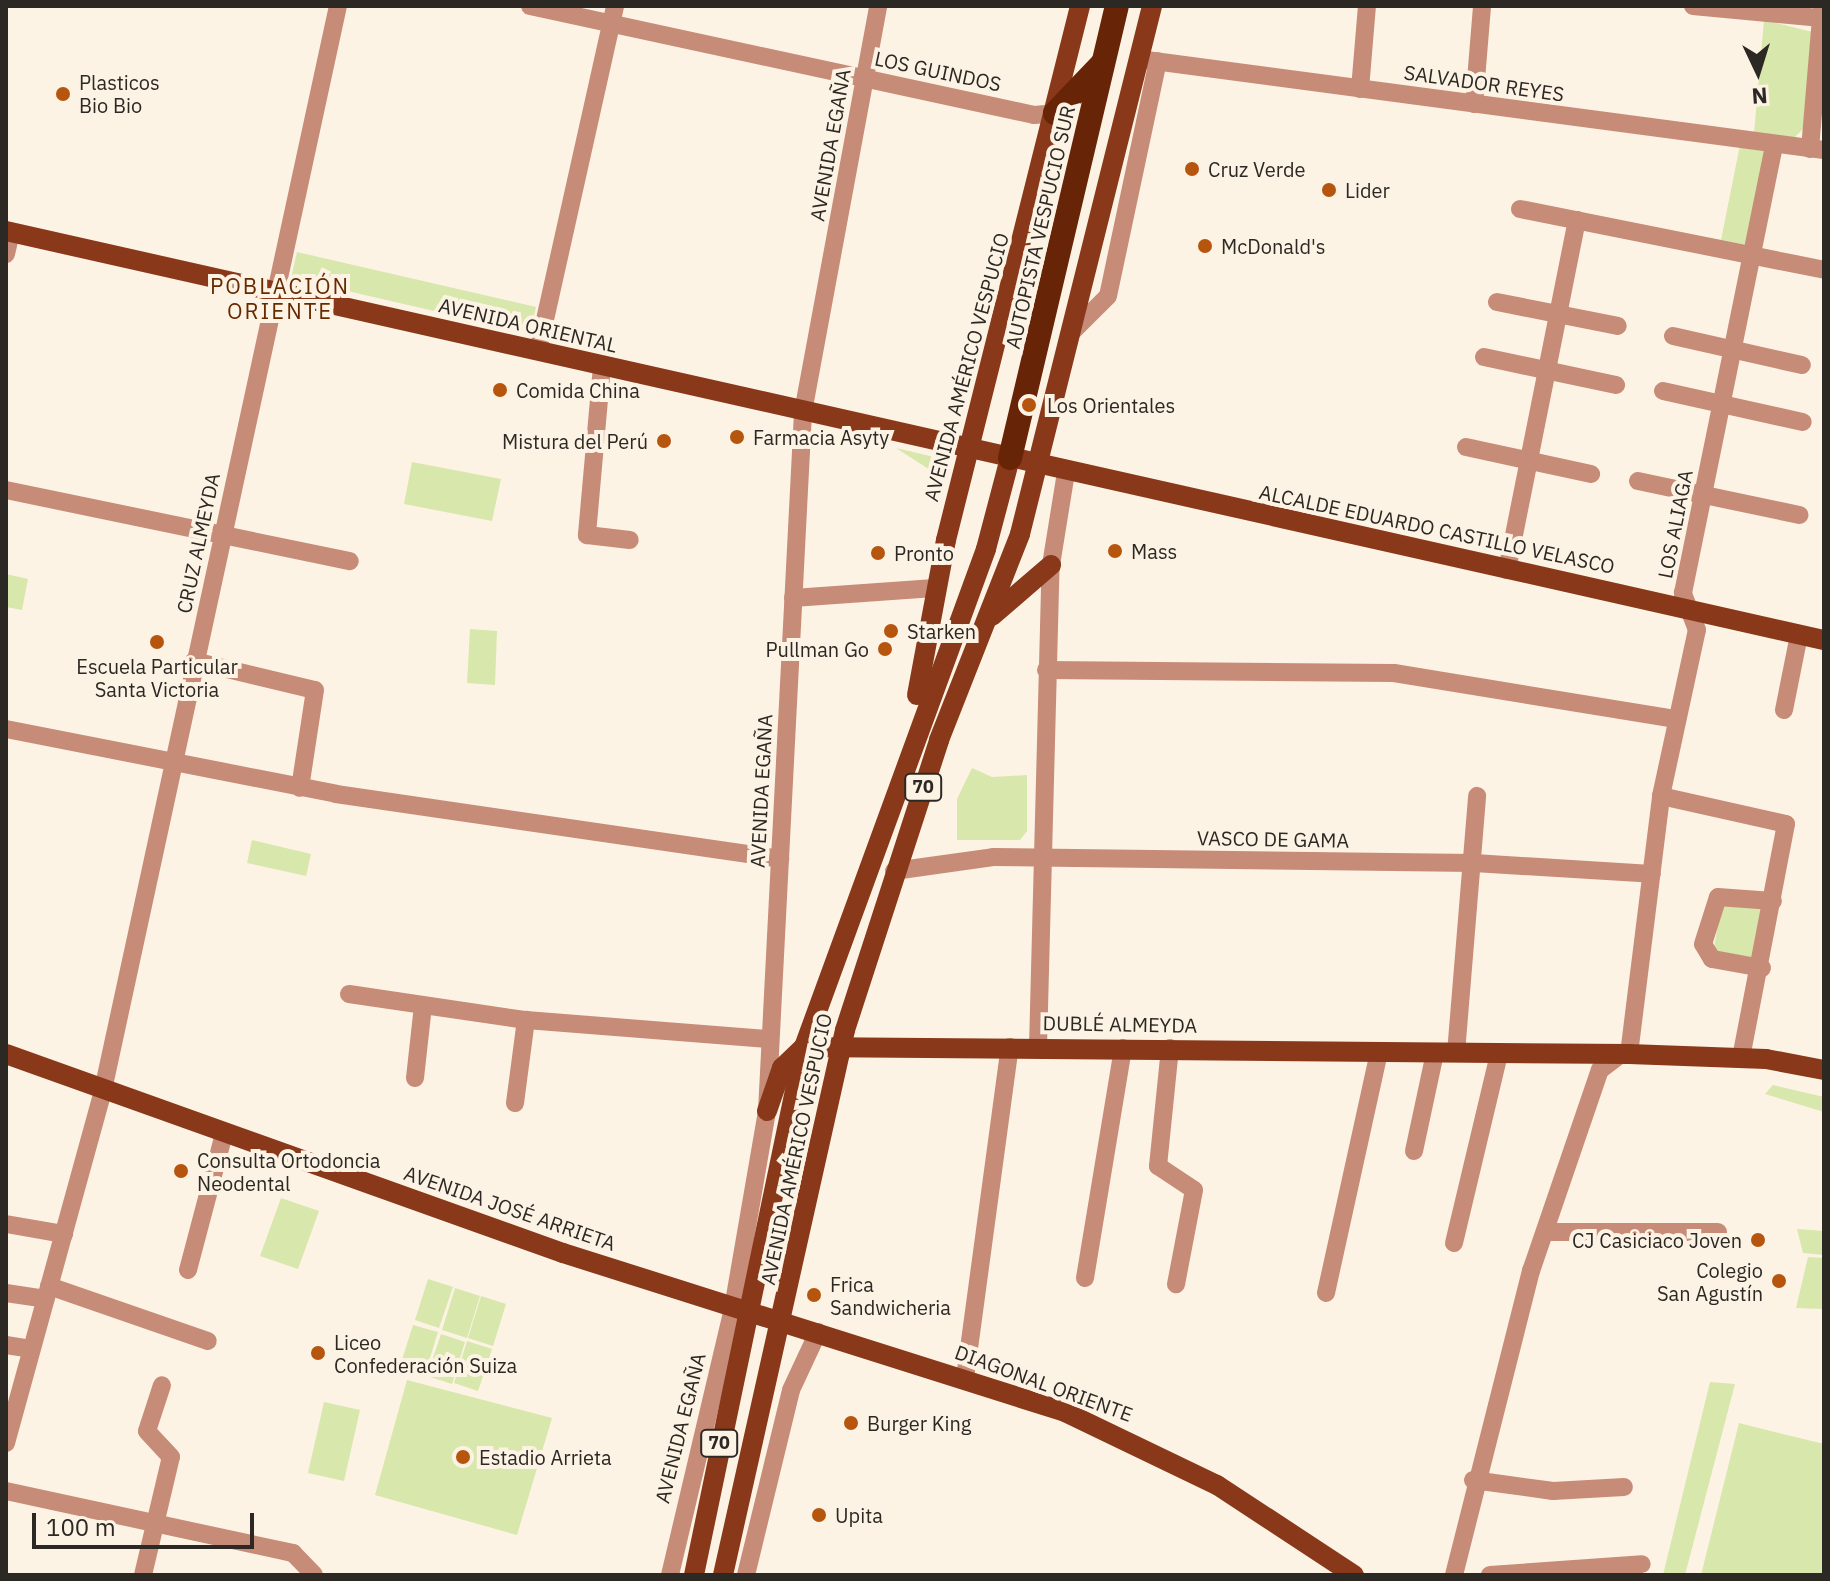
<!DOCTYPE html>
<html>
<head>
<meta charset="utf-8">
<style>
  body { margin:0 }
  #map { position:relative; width:1830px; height:1581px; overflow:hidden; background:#fdf3e5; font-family:"IBM Plex Sans",sans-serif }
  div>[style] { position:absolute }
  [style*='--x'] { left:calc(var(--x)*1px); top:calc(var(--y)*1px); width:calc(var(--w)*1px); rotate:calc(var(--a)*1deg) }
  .green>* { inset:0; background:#d8e7ab }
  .minor>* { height:18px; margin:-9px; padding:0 9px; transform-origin:9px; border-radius:9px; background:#c78c78 }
  .major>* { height:20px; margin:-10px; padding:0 10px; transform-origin:10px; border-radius:10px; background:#89391a }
  .highway>* { height:24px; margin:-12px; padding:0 12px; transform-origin:12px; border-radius:12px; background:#682407 }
  .dots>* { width:22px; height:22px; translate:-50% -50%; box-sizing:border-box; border:4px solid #fdf3e5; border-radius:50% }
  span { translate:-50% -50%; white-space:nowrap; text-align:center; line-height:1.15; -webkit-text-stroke:8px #fdf3e5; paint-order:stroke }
  .shield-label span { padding:2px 6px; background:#fdf3e5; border:2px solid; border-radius:6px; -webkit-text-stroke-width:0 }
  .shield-label { font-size:18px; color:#2c2823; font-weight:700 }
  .street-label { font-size:20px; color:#2c2823 }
  .poi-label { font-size:20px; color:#2c2823 }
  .left { translate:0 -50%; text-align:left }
  .right { translate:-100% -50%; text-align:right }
  .neighbourhood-label { font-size:22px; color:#672a00; letter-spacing:2px }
  .frame { position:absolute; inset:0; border:8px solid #2c2823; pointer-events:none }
  .north { position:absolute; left:1718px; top:32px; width:80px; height:80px; -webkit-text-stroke:6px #fdf3e5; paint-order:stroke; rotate:176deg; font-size:22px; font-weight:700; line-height:32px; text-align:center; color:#2c2823 }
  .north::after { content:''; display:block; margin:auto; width:28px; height:36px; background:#2c2823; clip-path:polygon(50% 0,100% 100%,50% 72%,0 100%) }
  .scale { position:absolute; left:32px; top:1513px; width:222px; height:36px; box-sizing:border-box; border:4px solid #2c2823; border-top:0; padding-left:10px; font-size:24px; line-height:28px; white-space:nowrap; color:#2c2823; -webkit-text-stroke:6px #fdf3e5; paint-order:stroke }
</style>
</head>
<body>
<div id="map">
  <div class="green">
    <div style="clip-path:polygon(1764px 20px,1813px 32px,1803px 129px,1794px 138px,1754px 133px)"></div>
    <div style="clip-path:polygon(1740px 145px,1765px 150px,1746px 245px,1721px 240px)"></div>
    <div style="clip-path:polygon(297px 252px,536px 307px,530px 333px,291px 278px)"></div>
    <div style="clip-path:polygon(896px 448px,951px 461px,946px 478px,941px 477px)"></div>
    <div style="clip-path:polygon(412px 462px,501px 479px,492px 521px,404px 504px)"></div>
    <div style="clip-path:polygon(6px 574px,28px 579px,22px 610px,6px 607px)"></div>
    <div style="clip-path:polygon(470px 629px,497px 631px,495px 685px,467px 683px)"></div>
    <div style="clip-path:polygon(972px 768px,992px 777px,1027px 775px,1027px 831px,1020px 840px,957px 840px,957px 799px)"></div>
    <div style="clip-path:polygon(252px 840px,311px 854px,306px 876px,247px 863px)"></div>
    <div style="clip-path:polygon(1722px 900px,1763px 907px,1754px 960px,1713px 954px)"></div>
    <div style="clip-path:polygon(1773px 1085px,1824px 1097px,1824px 1112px,1765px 1094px)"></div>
    <div style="clip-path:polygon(281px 1198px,319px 1211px,298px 1269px,260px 1256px)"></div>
    <div style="clip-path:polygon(1797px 1229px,1824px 1231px,1824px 1255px,1803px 1253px)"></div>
    <div style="clip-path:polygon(1808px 1257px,1824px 1258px,1824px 1309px,1796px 1308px)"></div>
    <div style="clip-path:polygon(428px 1279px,453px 1287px,439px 1328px,415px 1320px)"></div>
    <div style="clip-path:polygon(455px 1288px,480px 1296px,467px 1338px,442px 1330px)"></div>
    <div style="clip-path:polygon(481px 1296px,506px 1304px,493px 1346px,468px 1338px)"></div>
    <div style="clip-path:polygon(413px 1325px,438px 1332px,425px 1374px,400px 1366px)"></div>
    <div style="clip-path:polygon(441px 1334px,465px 1342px,452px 1384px,427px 1376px)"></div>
    <div style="clip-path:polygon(467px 1341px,492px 1349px,478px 1391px,454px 1383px)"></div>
    <div style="clip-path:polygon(407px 1380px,552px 1418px,517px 1535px,375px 1495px)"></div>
    <div style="clip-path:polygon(1710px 1382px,1735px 1384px,1685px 1575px,1663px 1575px)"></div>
    <div style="clip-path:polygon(324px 1402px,360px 1410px,344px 1481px,308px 1473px)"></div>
    <div style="clip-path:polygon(1739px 1423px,1824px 1444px,1824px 1575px,1701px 1575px)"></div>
  </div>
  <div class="minor">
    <div style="--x:530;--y:6;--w:516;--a:12.2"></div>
    <div style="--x:1034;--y:115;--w:21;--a:-5"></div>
    <div style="--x:1693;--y:6;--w:129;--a:5.4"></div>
    <div style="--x:1139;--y:59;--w:691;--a:7.57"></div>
    <div style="--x:1360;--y:89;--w:83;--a:-85.2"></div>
    <div style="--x:1474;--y:104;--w:98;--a:-85.3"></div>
    <div style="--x:1810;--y:149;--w:144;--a:-85.2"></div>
    <div style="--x:1520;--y:209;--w:310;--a:11.3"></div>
    <div style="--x:6;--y:254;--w:23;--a:-77"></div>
    <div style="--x:1497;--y:302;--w:123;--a:11.2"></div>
    <div style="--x:1073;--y:331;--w:49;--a:-45"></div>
    <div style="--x:1108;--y:296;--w:240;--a:-78"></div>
    <div style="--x:1673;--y:336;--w:132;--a:12.7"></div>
    <div style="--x:538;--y:351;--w:353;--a:-77.4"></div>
    <div style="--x:1484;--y:357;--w:135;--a:12"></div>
    <div style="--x:602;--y:366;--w:170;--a:95.1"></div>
    <div style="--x:587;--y:535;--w:43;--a:6.6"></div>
    <div style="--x:1663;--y:391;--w:143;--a:12.5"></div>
    <div style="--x:1466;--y:447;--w:128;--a:12.2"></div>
    <div style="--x:1638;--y:481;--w:165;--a:11.9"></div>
    <div style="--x:6;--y:490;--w:351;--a:11.7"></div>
    <div style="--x:1507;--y:570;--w:357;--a:-78.7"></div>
    <div style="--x:793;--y:598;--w:142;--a:-4"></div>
    <div style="--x:194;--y:661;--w:124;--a:13.5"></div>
    <div style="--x:315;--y:690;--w:99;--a:98.7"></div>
    <div style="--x:1046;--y:670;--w:348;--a:0.5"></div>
    <div style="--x:1394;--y:673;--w:286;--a:9.3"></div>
    <div style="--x:1784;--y:710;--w:76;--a:-78.7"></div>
    <div style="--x:6;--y:729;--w:336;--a:11.1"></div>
    <div style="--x:336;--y:794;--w:449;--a:8.3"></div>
    <div style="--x:1661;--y:796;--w:128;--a:12.6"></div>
    <div style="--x:1786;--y:824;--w:238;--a:100.9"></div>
    <div style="--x:894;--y:871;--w:100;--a:-8"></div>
    <div style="--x:993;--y:857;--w:481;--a:0.7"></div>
    <div style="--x:1474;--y:863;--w:178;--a:3.5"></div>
    <div style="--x:1762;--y:968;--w:51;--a:-169.8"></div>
    <div style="--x:1712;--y:959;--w:17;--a:-121"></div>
    <div style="--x:1703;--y:944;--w:49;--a:-72.3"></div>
    <div style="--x:1718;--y:897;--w:55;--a:4.2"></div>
    <div style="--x:349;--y:994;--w:179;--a:8.4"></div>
    <div style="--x:526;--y:1020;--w:243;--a:4.5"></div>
    <div style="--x:1038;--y:1047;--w:482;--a:-88.5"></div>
    <div style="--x:1051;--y:565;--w:94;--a:-80.8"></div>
    <div style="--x:1170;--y:1048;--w:119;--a:95.8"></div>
    <div style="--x:1158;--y:1166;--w:43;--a:33.7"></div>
    <div style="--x:1194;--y:1190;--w:96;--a:100.8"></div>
    <div style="--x:1456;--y:1053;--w:258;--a:-85.3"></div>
    <div style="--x:1629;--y:1054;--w:260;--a:-82.9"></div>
    <div style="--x:1661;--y:796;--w:170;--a:-77.8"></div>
    <div style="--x:1697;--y:630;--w:40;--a:-111"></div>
    <div style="--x:1683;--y:593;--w:458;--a:-78.5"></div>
    <div style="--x:415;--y:1078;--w:73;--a:-83.7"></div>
    <div style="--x:515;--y:1103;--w:84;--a:-82.5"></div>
    <div style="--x:1414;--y:1151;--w:100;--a:-77.9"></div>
    <div style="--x:6;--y:1224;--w:59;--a:9.8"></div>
    <div style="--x:1545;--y:1232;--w:173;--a:0"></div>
    <div style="--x:1454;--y:1243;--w:194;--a:-76.6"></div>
    <div style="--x:188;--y:1270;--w:141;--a:-75.2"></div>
    <div style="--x:1085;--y:1278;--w:233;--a:-80.6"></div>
    <div style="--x:49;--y:1286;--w:168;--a:19.1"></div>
    <div style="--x:6;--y:1293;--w:40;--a:8.5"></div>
    <div style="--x:1326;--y:1293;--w:247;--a:-77.6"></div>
    <div style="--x:6;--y:1345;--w:25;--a:9"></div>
    <div style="--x:965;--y:1378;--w:334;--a:-82.3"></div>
    <div style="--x:6;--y:1443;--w:366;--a:-74.6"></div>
    <div style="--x:103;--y:1090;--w:1109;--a:-77.77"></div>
    <div style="--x:1473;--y:1480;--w:81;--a:7.8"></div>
    <div style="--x:1553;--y:1491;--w:71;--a:-3.2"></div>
    <div style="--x:6;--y:1491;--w:294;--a:12.2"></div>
    <div style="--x:293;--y:1553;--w:30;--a:46"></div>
    <div style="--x:143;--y:1575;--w:121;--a:-76.7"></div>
    <div style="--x:171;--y:1457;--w:35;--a:-133"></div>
    <div style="--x:147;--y:1431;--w:48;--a:-71.9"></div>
    <div style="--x:670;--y:1575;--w:274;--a:-76.7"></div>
    <div style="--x:733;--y:1308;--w:200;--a:-80.2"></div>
    <div style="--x:767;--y:1111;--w:700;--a:-87.05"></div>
    <div style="--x:803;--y:412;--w:413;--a:-79.5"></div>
    <div style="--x:746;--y:1575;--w:190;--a:-76.3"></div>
    <div style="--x:791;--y:1390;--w:64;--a:-65"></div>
    <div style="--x:1454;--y:1575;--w:314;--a:-75.8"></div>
    <div style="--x:1531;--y:1271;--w:213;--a:-71.1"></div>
    <div style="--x:1600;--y:1070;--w:26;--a:-37"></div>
    <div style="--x:1490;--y:1575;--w:152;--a:-4.1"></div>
  </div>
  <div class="major">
    <div style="--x:6;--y:231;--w:1863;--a:12.68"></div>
    <div style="--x:992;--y:616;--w:78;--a:-40.8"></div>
    <div style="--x:917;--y:695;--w:158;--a:-79.4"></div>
    <div style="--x:946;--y:540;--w:551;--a:-75.91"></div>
    <div style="--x:6;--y:1054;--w:591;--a:19.66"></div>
    <div style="--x:563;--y:1253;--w:527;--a:17.57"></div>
    <div style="--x:1065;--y:1412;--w:169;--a:25.7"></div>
    <div style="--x:1217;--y:1485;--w:164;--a:33.3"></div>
    <div style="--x:767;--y:1111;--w:46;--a:-70.8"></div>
    <div style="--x:782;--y:1068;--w:30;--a:-44"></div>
    <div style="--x:804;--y:1047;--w:825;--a:0.49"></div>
    <div style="--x:1629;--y:1054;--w:137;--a:2.1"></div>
    <div style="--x:1766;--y:1059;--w:59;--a:10.7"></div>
    <div style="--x:694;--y:1575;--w:539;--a:-78.23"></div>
    <div style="--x:804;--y:1047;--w:530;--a:-69.92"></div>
    <div style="--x:986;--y:549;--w:94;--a:-75.2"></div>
    <div style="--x:723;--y:1575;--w:558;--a:-77.38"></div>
    <div style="--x:845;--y:1030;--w:305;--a:-72"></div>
    <div style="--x:939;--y:740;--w:221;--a:-68.5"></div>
    <div style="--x:1020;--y:534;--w:544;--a:-75.96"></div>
  </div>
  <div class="highway">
    <div style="--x:1055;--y:113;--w:68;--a:-46.2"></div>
    <div style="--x:1010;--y:458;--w:464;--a:-76.7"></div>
  </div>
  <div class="dots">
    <div style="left:63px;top:94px;background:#b5550e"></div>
    <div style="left:1192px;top:169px;background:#b5550e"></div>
    <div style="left:1329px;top:190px;background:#b5550e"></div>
    <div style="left:1205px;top:246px;background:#b5550e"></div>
    <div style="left:500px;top:390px;background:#b5550e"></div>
    <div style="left:1029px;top:405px;background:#b5550e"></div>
    <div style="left:737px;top:437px;background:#b5550e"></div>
    <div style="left:664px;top:441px;background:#b5550e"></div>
    <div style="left:1115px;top:551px;background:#b5550e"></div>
    <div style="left:878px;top:553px;background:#b5550e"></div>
    <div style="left:891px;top:631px;background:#b5550e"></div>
    <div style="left:157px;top:642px;background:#b5550e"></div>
    <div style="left:885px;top:649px;background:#b5550e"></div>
    <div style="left:181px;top:1171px;background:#b5550e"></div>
    <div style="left:1758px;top:1240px;background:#b5550e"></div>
    <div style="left:1779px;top:1281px;background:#b5550e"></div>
    <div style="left:814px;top:1295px;background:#b5550e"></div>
    <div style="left:318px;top:1353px;background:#b5550e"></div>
    <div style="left:851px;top:1423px;background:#b5550e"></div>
    <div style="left:463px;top:1457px;background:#b5550e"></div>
    <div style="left:819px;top:1515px;background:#b5550e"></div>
  </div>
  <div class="shield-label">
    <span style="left:923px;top:787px">70</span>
    <span style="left:719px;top:1443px">70</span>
  </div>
  <div class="street-label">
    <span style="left:938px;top:71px;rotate:12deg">LOS GUINDOS</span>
    <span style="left:1484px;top:83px;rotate:8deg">SALVADOR REYES</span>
    <span style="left:830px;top:145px;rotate:-80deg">AVENIDA EGAÑA</span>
    <span style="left:1040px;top:227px;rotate:-77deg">AUTOPISTA VESPUCIO SUR</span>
    <span style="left:528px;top:325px;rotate:13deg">AVENIDA ORIENTAL</span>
    <span style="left:966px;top:367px;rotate:-75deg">AVENIDA AMÉRICO VESPUCIO</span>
    <span style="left:1675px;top:524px;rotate:-79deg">LOS ALIAGA</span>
    <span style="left:1437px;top:529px;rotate:12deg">ALCALDE EDUARDO CASTILLO VELASCO</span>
    <span style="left:198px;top:543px;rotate:-78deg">CRUZ ALMEYDA</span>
    <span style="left:761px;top:791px;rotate:-87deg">AVENIDA EGAÑA</span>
    <span style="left:1273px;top:839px;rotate:1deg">VASCO DE GAMA</span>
    <span style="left:1120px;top:1024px;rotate:1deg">DUBLÉ ALMEYDA</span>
    <span style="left:796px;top:1149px;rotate:-78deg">AVENIDA AMÉRICO VESPUCIO</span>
    <span style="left:510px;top:1208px;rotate:19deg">AVENIDA JOSÉ ARRIETA</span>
    <span style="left:1044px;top:1383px;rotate:20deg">DIAGONAL ORIENTE</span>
    <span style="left:680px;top:1428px;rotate:-76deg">AVENIDA EGAÑA</span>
  </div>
  <div class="poi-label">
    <span class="left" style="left:79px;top:94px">Plasticos<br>Bio Bio</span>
    <span class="left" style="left:1208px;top:169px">Cruz Verde</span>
    <span class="left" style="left:1345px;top:190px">Lider</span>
    <span class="left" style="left:1221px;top:246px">McDonald's</span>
    <span class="left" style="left:516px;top:390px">Comida China</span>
    <span class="left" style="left:1047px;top:405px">Los Orientales</span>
    <span class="left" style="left:753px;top:437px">Farmacia Asyty</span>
    <span class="right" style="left:648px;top:441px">Mistura del Perú</span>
    <span class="left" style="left:1131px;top:551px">Mass</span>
    <span class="left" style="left:894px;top:553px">Pronto</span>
    <span class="left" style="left:907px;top:631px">Starken</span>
    <span class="right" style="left:869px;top:649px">Pullman Go</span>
    <span style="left:157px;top:678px">Escuela Particular<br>Santa Victoria</span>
    <span class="left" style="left:197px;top:1172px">Consulta Ortodoncia<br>Neodental</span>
    <span class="right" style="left:1742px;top:1240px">CJ Casiciaco Joven</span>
    <span class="right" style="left:1763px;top:1282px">Colegio<br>San Agustín</span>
    <span class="left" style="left:830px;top:1296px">Frica<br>Sandwicheria</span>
    <span class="left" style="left:334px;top:1354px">Liceo<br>Confederación Suiza</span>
    <span class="left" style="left:867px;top:1423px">Burger King</span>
    <span class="left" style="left:479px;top:1457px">Estadio Arrieta</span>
    <span class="left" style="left:835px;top:1515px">Upita</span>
  </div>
  <div class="neighbourhood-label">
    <span style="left:280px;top:298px">POBLACIÓN<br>ORIENTE</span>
  </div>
  <div class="frame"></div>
  <div class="north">N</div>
  <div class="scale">100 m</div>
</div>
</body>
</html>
